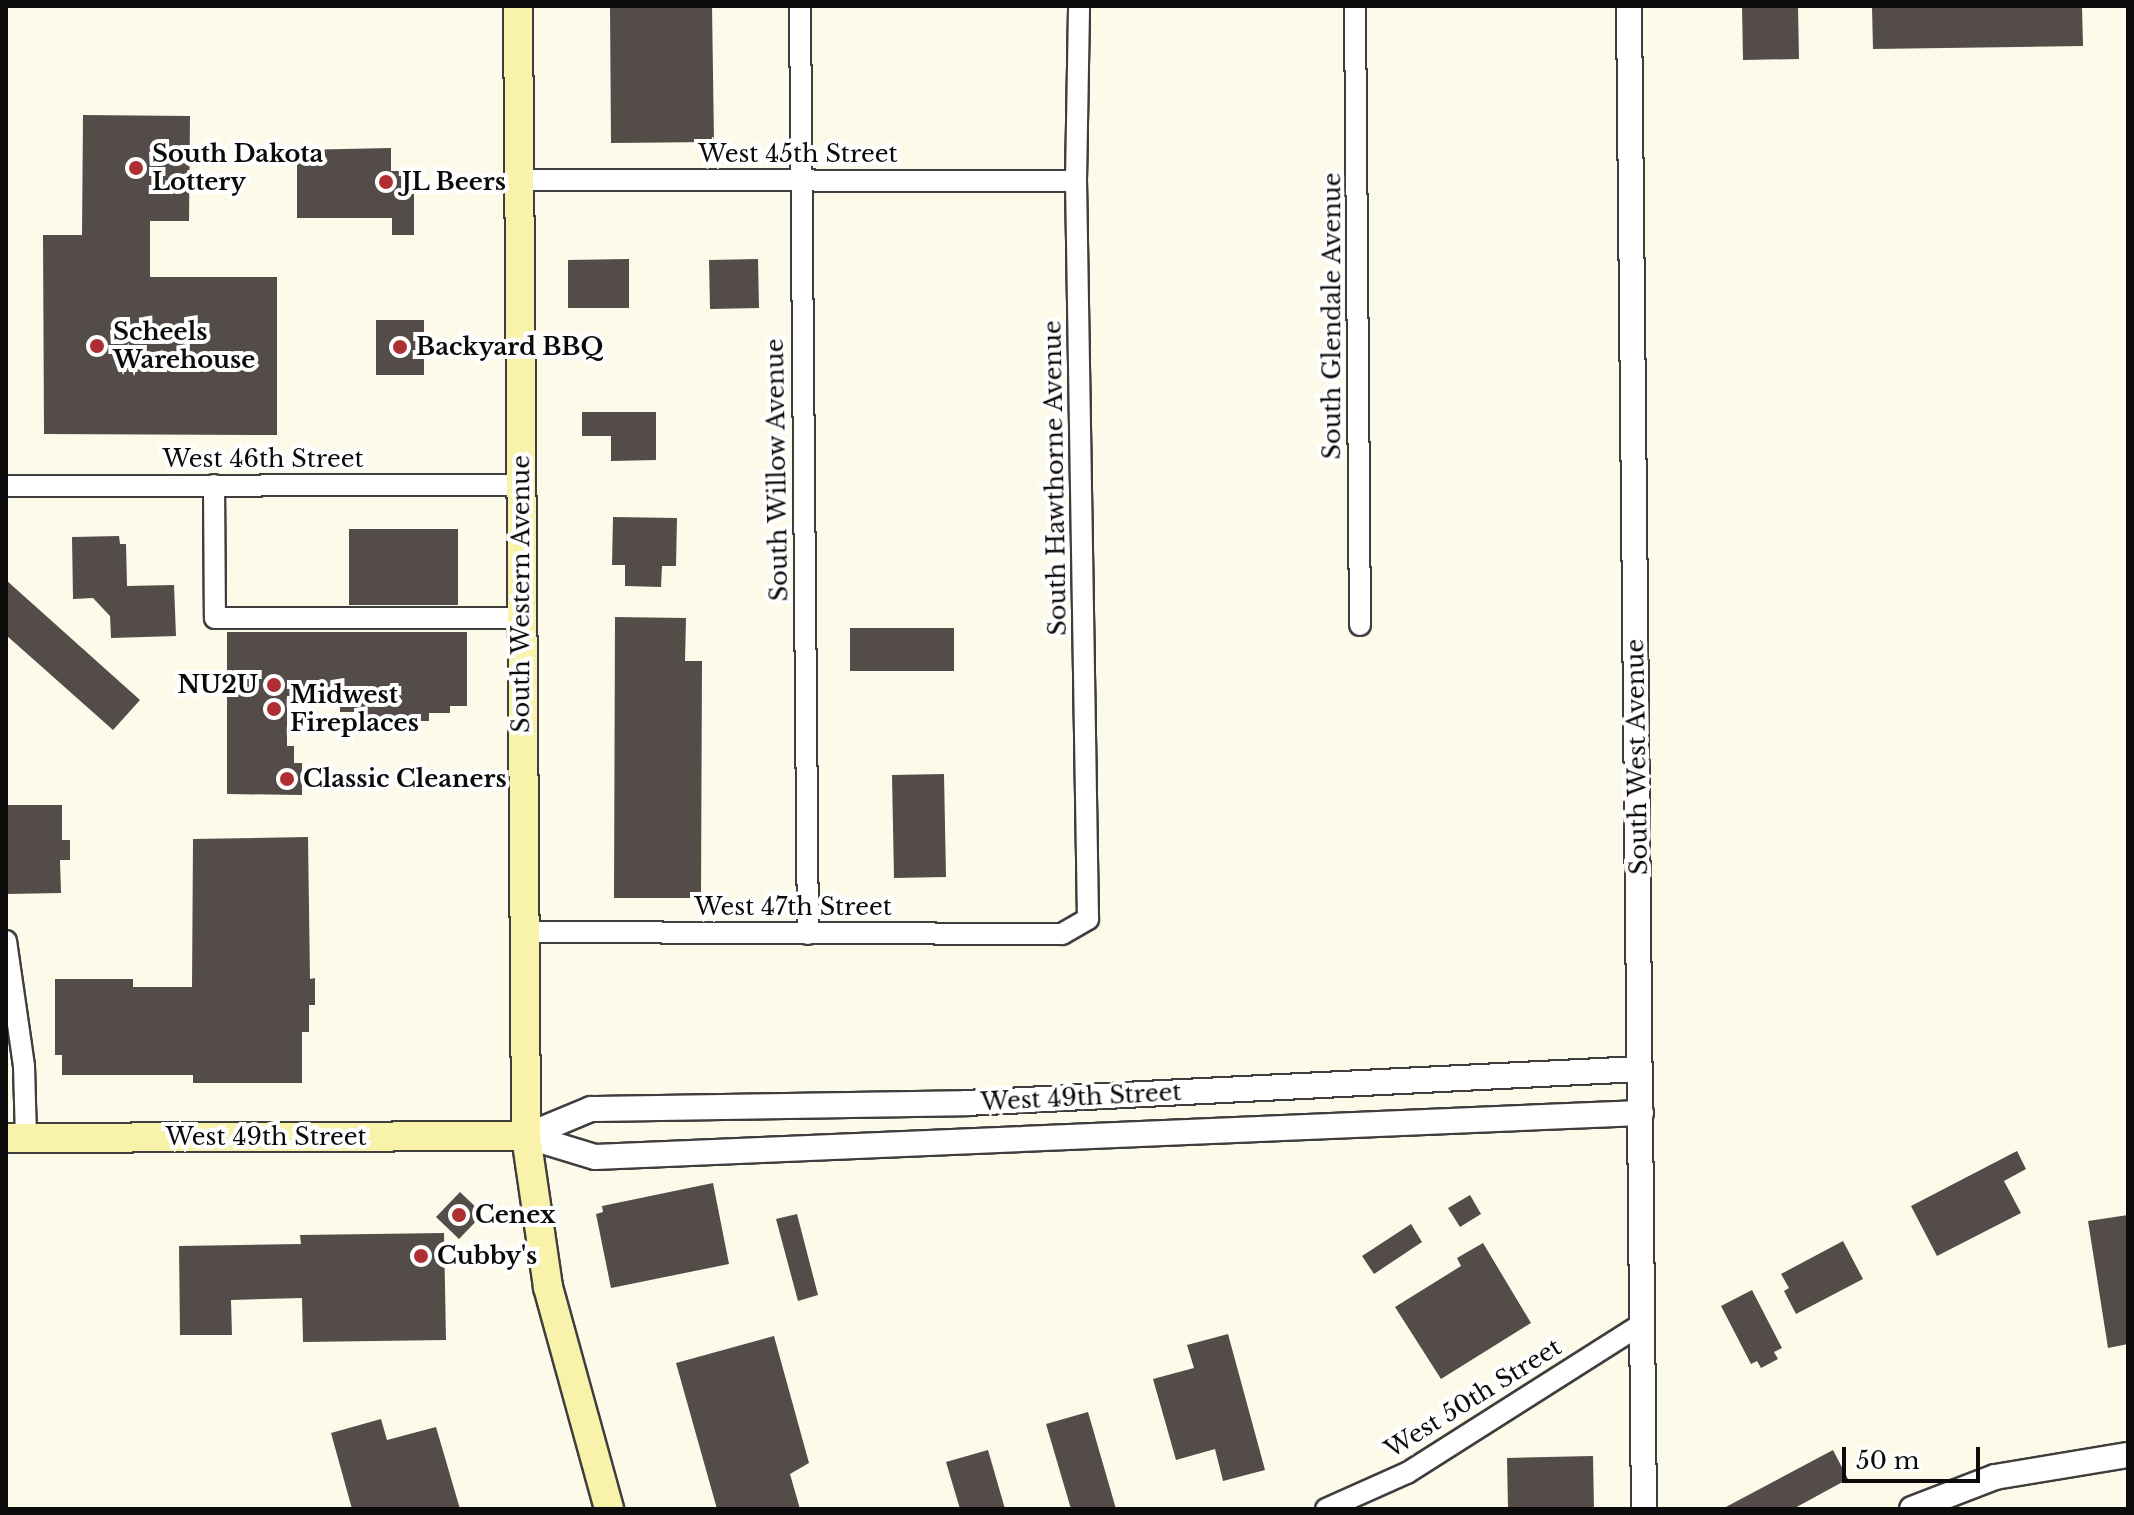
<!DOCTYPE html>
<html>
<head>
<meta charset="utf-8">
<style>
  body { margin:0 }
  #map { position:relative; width:2134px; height:1515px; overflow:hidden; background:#fdfaea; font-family:"Libre Baskerville",serif }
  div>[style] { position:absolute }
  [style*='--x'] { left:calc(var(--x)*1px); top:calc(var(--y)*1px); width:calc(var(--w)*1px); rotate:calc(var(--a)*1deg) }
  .building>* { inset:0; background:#534c48 }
  .roads { filter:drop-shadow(2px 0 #3e3e3e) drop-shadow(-2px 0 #3e3e3e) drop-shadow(0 2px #3e3e3e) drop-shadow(0 -2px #3e3e3e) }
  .minor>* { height:20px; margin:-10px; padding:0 10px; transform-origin:10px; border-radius:10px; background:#fff }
  .tertiary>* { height:24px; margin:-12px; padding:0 12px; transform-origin:12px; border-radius:12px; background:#fff }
  .secondary>* { height:28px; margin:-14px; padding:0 14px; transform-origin:14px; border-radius:14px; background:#f9f2aa }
  .dots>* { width:22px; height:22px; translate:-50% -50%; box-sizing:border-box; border:4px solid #fff; border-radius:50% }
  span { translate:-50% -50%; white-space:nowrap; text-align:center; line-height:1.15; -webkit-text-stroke:8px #fff; paint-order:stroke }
  .poi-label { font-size:24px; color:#0b0b0b; font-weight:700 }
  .left { translate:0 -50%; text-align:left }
  .right { translate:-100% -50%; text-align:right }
  .street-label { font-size:24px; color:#0b0b0b }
  .frame { position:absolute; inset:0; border:8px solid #0b0b0b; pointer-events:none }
  .scale { position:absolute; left:1842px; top:1447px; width:138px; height:36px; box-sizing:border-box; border:4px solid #0b0b0b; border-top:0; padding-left:10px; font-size:24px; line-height:28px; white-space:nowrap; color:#0b0b0b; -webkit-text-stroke:6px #fff; paint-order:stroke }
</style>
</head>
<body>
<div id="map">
  <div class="building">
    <div style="clip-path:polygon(610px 6px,712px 6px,714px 142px,611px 143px)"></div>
    <div style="clip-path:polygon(1742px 6px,1798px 6px,1799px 59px,1743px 60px)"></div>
    <div style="clip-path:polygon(1872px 6px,2082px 6px,2083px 46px,1873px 49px)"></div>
    <div style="clip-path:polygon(83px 115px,190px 116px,189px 221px,150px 221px,150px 277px,277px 277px,277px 435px,44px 434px,43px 235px,82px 235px)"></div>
    <div style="clip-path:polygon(391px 148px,391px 171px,414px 171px,414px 235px,392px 235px,392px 218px,297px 218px,297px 150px)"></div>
    <div style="clip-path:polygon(629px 259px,629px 308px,568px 308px,568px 260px)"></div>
    <div style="clip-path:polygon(758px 259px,759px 308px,710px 309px,709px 260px)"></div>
    <div style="clip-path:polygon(376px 320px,424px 320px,424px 375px,376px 375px)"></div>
    <div style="clip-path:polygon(582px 412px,656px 412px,656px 460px,611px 461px,611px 436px,582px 436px)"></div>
    <div style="clip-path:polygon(613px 517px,677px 518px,676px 566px,662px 566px,661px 587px,625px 586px,625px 565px,612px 565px)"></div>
    <div style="clip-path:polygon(349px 529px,458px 529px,458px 605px,349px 605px)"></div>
    <div style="clip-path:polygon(119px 536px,120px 544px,126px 544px,127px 586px,174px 585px,176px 636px,111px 638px,110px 616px,93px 598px,73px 599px,72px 537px)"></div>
    <div style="clip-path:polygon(6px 580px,140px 700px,113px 730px,6px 635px)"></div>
    <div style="clip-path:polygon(615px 617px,686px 618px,685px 661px,702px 661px,701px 898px,614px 898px)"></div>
    <div style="clip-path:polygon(850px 628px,954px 628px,954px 671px,850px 671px)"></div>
    <div style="clip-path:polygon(227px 632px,467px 632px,467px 706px,450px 706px,450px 713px,429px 713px,429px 721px,360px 721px,360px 712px,340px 712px,340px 706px,319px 706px,319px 696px,287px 696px,287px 746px,294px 746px,294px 763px,302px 763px,302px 795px,227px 794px)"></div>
    <div style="clip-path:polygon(944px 774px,946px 877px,894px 878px,892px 775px)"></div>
    <div style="clip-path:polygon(6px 805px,62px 805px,62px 840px,70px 840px,70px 860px,60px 860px,61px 893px,6px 894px)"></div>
    <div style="clip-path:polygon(308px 837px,310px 979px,315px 978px,315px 1005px,309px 1005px,309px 1032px,302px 1032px,302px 1083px,193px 1083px,193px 1075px,62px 1075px,62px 1055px,55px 1055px,55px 979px,133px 979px,133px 987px,192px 987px,193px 839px)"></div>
    <div style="clip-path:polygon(2017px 1151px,2026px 1169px,2004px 1181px,2021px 1213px,1937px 1256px,1911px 1206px)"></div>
    <div style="clip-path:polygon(713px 1183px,729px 1264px,611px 1288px,596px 1214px,603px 1212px,602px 1206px)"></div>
    <div style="clip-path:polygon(460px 1192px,483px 1214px,459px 1239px,436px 1217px)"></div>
    <div style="clip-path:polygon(1470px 1195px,1481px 1214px,1460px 1227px,1448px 1208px)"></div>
    <div style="clip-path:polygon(797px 1214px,818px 1295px,798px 1301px,776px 1219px)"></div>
    <div style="clip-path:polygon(2128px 1215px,2128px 1344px,2108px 1348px,2088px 1221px)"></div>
    <div style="clip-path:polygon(1411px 1224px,1422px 1242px,1374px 1274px,1362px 1256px)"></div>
    <div style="clip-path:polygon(444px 1233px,446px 1340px,303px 1342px,302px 1298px,231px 1300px,232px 1335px,180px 1335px,179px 1246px,301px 1244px,300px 1235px)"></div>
    <div style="clip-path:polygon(1843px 1241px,1863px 1279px,1796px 1314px,1784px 1291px,1789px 1288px,1781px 1274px)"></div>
    <div style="clip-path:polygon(1483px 1243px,1531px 1323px,1441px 1379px,1395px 1307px,1461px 1266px,1457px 1258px)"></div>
    <div style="clip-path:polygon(1752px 1290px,1782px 1348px,1774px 1352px,1778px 1359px,1761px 1368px,1757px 1361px,1751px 1364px,1721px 1306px)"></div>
    <div style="clip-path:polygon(1228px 1334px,1265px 1470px,1223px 1481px,1215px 1449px,1176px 1460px,1153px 1379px,1194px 1368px,1187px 1345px)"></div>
    <div style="clip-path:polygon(774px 1336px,809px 1463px,790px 1474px,800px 1509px,717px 1509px,676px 1363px)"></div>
    <div style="clip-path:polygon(1088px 1412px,1116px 1509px,1071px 1509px,1046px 1424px)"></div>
    <div style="clip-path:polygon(381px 1419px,387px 1440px,436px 1427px,460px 1509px,352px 1509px,331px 1433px)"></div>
    <div style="clip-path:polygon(988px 1450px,1005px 1509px,960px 1509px,946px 1462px)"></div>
    <div style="clip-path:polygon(1833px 1450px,1848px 1479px,1793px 1509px,1722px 1509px)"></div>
    <div style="clip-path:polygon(1593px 1456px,1594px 1509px,1508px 1509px,1507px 1458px)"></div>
  </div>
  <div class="roads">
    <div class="minor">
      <div style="--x:800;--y:6;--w:928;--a:89.51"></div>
      <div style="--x:1355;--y:6;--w:619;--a:89.54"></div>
      <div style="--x:519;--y:180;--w:557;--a:0.1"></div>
      <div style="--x:214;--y:485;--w:133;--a:89.6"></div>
      <div style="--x:215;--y:618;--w:306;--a:0"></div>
      <div style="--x:6;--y:486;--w:515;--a:-0.11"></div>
      <div style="--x:523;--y:932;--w:539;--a:0.21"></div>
      <div style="--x:1062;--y:934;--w:30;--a:-30"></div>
      <div style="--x:1088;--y:919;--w:738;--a:-90.93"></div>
      <div style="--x:1076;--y:181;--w:175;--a:-89"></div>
      <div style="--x:6;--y:941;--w:126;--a:81.8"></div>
      <div style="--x:24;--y:1066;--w:72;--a:88.4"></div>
      <div style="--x:1326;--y:1509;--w:89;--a:-24"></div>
      <div style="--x:1407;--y:1473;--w:280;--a:-32.4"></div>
    </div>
    <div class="tertiary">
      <div style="--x:1629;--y:6;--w:1503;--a:89.43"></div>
      <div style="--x:526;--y:1136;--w:70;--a:-22.6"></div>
      <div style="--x:591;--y:1109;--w:375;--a:-0.9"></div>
      <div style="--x:966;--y:1103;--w:675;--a:-2.89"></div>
      <div style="--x:526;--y:1136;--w:72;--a:16.9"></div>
      <div style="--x:595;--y:1157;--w:1047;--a:-2.41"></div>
      <div style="--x:1912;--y:1509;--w:89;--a:-21.1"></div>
      <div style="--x:1995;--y:1477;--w:135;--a:-9.4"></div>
    </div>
    <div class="secondary">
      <div style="--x:518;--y:6;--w:1130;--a:89.59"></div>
      <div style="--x:526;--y:1136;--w:153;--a:81.7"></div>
      <div style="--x:548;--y:1287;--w:230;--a:74.6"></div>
      <div style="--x:6;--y:1138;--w:520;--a:-0.22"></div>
    </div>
  </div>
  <div class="dots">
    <div style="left:136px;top:168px;background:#af2e32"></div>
    <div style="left:386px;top:182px;background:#af2e32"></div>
    <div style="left:97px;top:346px;background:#af2e32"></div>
    <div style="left:400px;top:347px;background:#af2e32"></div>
    <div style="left:274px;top:685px;background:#af2e32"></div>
    <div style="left:274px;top:709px;background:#af2e32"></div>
    <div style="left:287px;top:779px;background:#af2e32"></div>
    <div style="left:459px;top:1215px;background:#af2e32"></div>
    <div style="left:421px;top:1256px;background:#af2e32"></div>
  </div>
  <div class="poi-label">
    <span class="left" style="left:152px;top:168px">South Dakota<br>Lottery</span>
    <span class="left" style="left:402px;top:182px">JL Beers</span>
    <span class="left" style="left:113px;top:346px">Scheels<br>Warehouse</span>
    <span class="left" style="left:416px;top:347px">Backyard BBQ</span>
    <span class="right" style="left:258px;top:685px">NU2U</span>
    <span class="left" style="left:290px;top:709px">Midwest<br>Fireplaces</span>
    <span class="left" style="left:303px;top:779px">Classic Cleaners</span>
    <span class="left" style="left:475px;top:1215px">Cenex</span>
    <span class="left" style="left:437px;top:1256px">Cubby's</span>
  </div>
  <div class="street-label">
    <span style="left:798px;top:154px">West 45th Street</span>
    <span style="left:1332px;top:316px;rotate:-90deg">South Glendale Avenue</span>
    <span style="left:263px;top:459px">West 46th Street</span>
    <span style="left:777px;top:470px;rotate:-91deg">South Willow Avenue</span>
    <span style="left:1055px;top:478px;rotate:-91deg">South Hawthorne Avenue</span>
    <span style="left:521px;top:594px;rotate:-90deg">South Western Avenue</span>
    <span style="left:1637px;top:757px;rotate:-91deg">South West Avenue</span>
    <span style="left:793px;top:907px">West 47th Street</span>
    <span style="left:1081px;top:1097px;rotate:-3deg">West 49th Street</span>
    <span style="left:266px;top:1137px">West 49th Street</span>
    <span style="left:1473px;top:1398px;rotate:-32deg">West 50th Street</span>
  </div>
  <div class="frame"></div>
  <div class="scale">50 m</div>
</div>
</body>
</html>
